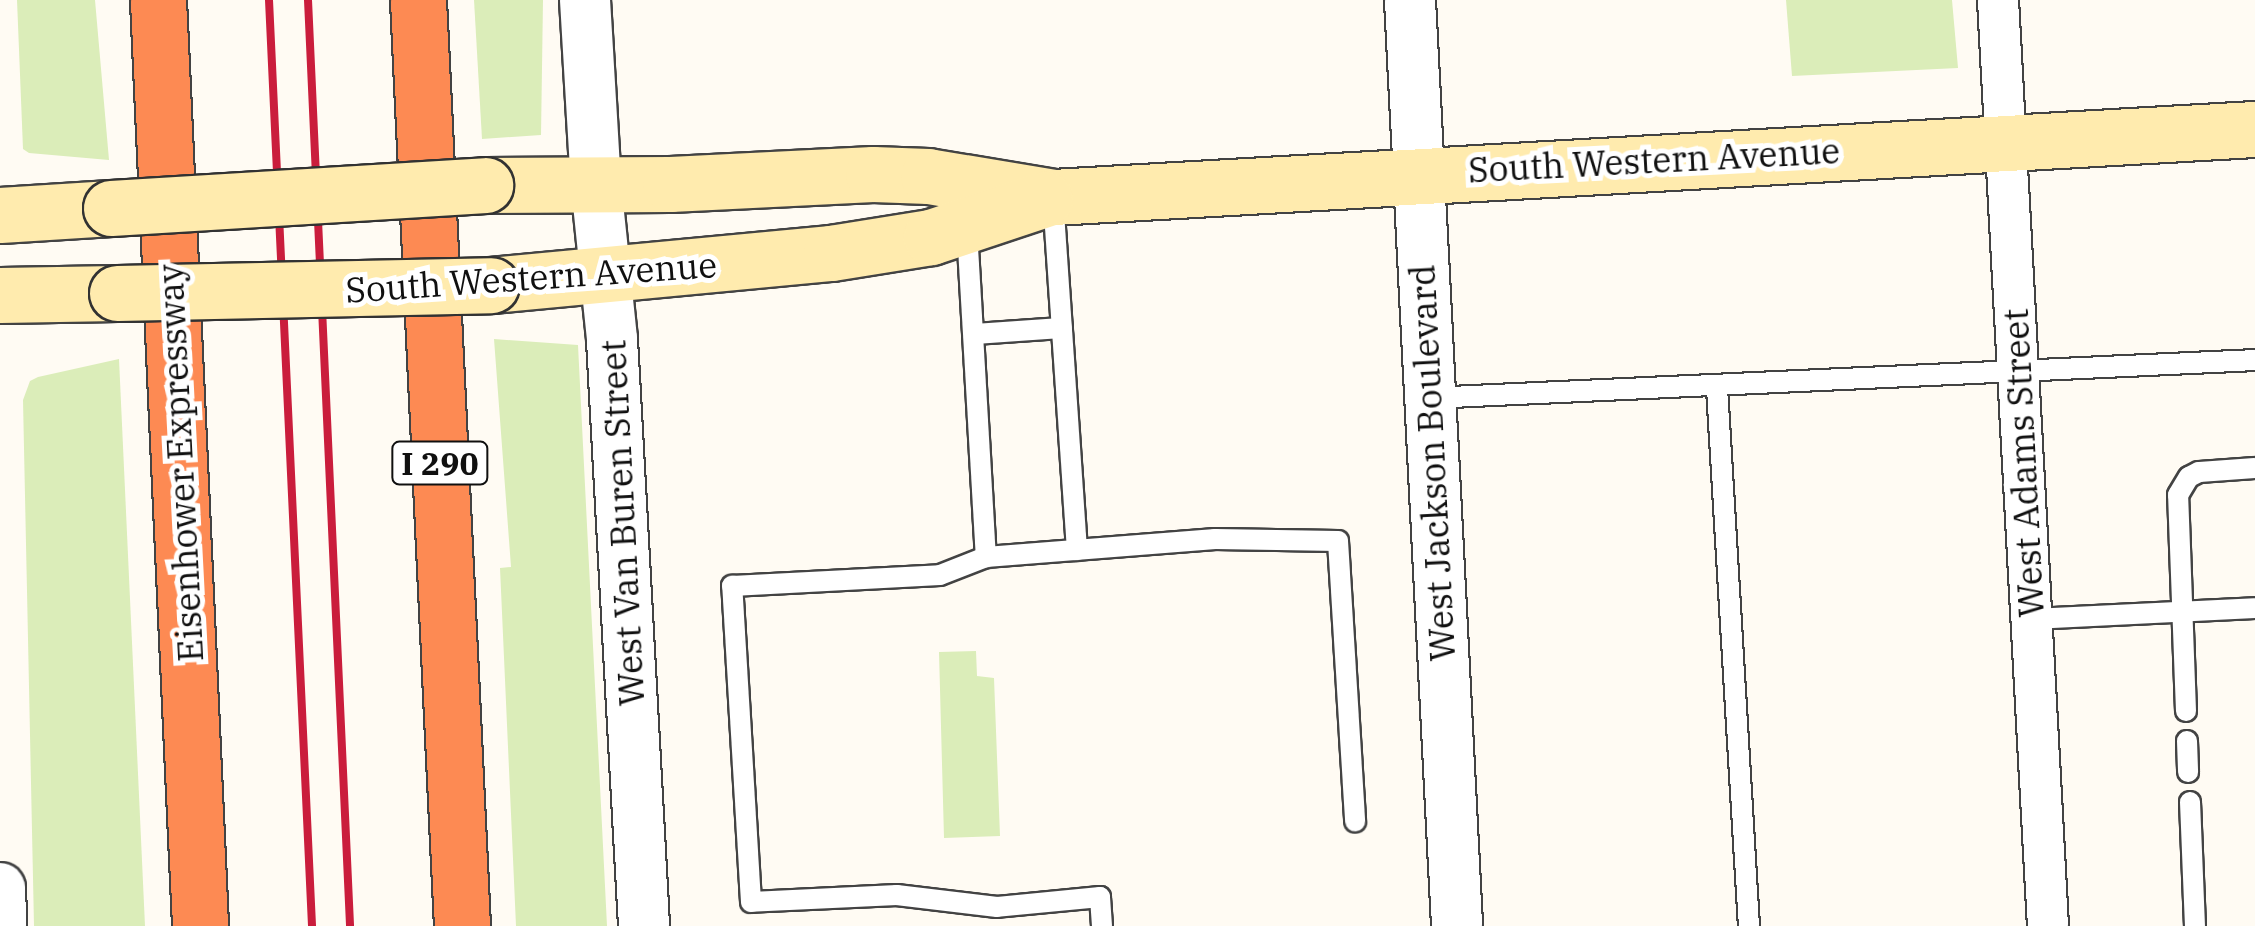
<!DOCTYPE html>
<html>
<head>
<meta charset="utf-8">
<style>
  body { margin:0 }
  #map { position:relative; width:2255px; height:926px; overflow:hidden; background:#fffbf3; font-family:"IBM Plex Serif",serif }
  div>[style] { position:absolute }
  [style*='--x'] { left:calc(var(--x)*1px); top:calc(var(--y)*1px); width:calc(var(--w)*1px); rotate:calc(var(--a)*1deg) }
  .green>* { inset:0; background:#dbedb9 }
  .roads { filter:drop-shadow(2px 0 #434343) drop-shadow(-2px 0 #434343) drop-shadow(0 2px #434343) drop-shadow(0 -2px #434343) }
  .service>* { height:20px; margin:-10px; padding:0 10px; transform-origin:10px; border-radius:10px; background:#fff }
  .minor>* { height:40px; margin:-20px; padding:0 20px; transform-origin:20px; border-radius:20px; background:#fff }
  .tertiary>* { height:50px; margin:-25px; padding:0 25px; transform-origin:25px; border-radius:25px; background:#fff }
  .secondary>* { height:55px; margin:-27.5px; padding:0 27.5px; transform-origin:27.5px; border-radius:27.5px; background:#ffebae }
  .motorway>* { height:55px; margin:-27.5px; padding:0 27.5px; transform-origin:27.5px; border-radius:27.5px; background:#fd8a53 }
  .rail>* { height:8px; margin:-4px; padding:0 4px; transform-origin:4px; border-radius:4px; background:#ca1d3c }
  .bridges { filter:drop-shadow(2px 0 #323232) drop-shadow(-2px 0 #323232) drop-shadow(0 2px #323232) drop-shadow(0 -2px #323232) }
  .secondary-bridge>* { height:55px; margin:-27.5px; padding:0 27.5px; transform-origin:27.5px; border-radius:27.5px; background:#ffebae }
  span { translate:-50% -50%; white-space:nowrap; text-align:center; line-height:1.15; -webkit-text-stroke:10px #fff; paint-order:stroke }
  .shield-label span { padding:2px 8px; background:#fff; border:2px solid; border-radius:8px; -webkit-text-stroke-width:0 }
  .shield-label { font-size:32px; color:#101010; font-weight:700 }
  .street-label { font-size:35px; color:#101010 }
</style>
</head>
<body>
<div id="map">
  <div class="green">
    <div style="clip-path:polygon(17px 0,95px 0,109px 160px,29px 153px,23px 149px)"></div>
    <div style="clip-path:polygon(474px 0,543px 0,541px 135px,482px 139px)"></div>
    <div style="clip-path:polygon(1786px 0,1952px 0,1958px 68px,1792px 76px)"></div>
    <div style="clip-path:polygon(494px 339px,578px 345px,607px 926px,516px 926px,500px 568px,511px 567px)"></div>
    <div style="clip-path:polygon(119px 359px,145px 926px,34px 926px,23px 400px,30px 381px,38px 377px)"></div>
    <div style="clip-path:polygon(976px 651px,977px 676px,994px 678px,1000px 836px,944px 838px,939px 652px)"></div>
  </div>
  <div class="roads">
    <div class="service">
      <div style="--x:1053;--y:198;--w:353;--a:86.1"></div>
      <div style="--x:967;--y:230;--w:328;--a:86.7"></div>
      <div style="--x:974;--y:334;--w:88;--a:-3.9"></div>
      <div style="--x:1717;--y:388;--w:539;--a:86.6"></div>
      <div style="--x:1429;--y:398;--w:827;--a:-2.63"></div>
      <div style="--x:2032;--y:619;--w:223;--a:-2.8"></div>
      <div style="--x:2186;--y:711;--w:216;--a:-92.1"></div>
      <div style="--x:2178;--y:495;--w:21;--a:-59"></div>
      <div style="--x:2189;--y:477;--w:11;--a:-27"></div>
      <div style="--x:2199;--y:472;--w:56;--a:-4.1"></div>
      <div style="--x:2187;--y:741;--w:31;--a:88"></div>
      <div style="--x:2190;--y:802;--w:124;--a:87.7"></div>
      <div style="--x:1102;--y:926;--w:29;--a:-94"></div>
      <div style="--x:1100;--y:897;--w:103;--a:174.5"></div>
      <div style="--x:997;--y:907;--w:101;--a:-173.2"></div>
      <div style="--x:897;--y:895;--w:146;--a:177.3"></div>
      <div style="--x:751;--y:902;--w:317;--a:-93.4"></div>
      <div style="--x:732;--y:586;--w:208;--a:-3"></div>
      <div style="--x:940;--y:575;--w:49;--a:-21.4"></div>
      <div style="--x:986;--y:557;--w:230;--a:-4.5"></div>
      <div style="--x:1215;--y:539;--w:123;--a:0.9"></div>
      <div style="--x:1338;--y:541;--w:281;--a:86.5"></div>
    </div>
    <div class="minor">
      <div style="--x:1998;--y:0;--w:927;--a:86.91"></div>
    </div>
    <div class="tertiary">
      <div style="--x:585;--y:0;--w:184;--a:86.6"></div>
      <div style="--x:596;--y:184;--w:157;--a:84.1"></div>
      <div style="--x:612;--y:340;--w:587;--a:86.87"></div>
      <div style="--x:1410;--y:0;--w:927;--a:87.09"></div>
      <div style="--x:0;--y:888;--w:38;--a:88"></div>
    </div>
    <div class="secondary">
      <div style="--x:485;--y:185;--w:185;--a:-0.3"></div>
      <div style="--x:670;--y:184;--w:203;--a:-2.8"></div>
      <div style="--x:873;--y:174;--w:55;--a:2.1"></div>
      <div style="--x:928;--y:176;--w:127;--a:9.5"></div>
      <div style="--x:1053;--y:197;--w:1204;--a:-3.24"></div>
      <div style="--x:0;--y:215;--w:111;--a:-3.6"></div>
      <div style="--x:491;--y:285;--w:342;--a:-5.4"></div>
      <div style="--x:831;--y:253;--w:101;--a:-9.1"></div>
      <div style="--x:931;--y:237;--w:120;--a:-18.4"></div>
      <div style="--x:0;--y:295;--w:117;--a:-1"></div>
    </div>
    <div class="motorway">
      <div style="--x:158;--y:0;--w:927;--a:87.4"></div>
      <div style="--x:418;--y:0;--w:927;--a:87.28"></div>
    </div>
  </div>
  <div class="rail">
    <div style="--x:269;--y:0;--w:927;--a:87.34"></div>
    <div style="--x:308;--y:0;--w:927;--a:87.4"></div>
  </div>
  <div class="bridges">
    <div class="secondary-bridge">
      <div style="--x:111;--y:208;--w:375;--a:-3.5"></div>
      <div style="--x:117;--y:293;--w:374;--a:-1.2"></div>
    </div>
  </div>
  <div class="shield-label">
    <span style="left:440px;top:463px">I 290</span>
  </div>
  <div class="street-label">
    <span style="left:1654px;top:160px;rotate:-3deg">South Western Avenue</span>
    <span style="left:531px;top:277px;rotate:-4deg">South Western Avenue</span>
    <span style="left:180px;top:463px;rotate:-93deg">Eisenhower Expressway</span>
    <span style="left:1432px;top:463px;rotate:-93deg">West Jackson Boulevard</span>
    <span style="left:2023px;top:463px;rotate:-93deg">West Adams Street</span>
    <span style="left:622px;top:523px;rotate:-93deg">West Van Buren Street</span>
  </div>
</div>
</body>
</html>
